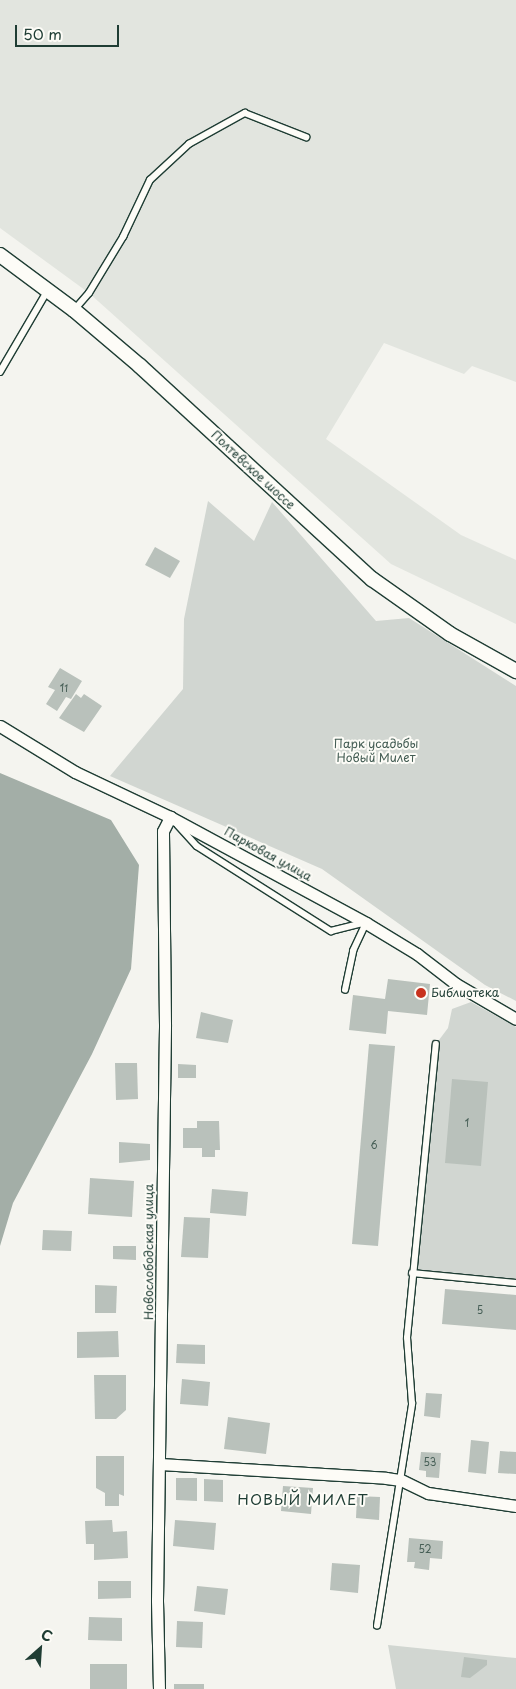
<!DOCTYPE html>
<html>
<head>
<meta charset="utf-8">
<style>
  body { margin:0 }
  #map { position:relative; width:516px; height:1689px; overflow:hidden; background:#f4f4ef; font-family:"Playpen Sans",sans-serif }
  div>[style] { position:absolute }
  [style*='--x'] { left:calc(var(--x)*1px); top:calc(var(--y)*1px); width:calc(var(--w)*1px); rotate:calc(var(--a)*1deg) }
  .built>* { inset:0; background:#e2e5df }
  .green>* { inset:0; background:#d1d6d1 }
  .water>* { inset:0; background:#a3aea7 }
  .building>* { inset:0; background:#b9c1bb }
  .roads { filter:drop-shadow(1px 0 #1f3d34) drop-shadow(-1px 0 #1f3d34) drop-shadow(0 1px #1f3d34) drop-shadow(0 -1px #1f3d34) }
  .service>* { height:5.5px; margin:-2.75px; padding:0 2.75px; transform-origin:2.75px; border-radius:2.75px; background:#fdfcf7 }
  .minor>* { height:11px; margin:-5.5px; padding:0 5.5px; transform-origin:5.5px; border-radius:5.5px; background:#fdfcf7 }
  .tertiary>* { height:14px; margin:-7px; padding:0 7px; transform-origin:7px; border-radius:7px; background:#fdfcf7 }
  .dots>* { width:14px; height:14px; translate:-50% -50%; box-sizing:border-box; border:2px solid #fdfcf7; border-radius:50% }
  span { translate:-50% -50%; white-space:nowrap; text-align:center; line-height:1.15; -webkit-text-stroke:4px #fdfcf7; paint-order:stroke }
  .number-label { font-size:10px; color:#465e56 }
  .number-label span { -webkit-text-stroke-width:0 }
  .street-label { font-size:12px; color:#1f3d34 }
  .park-label { font-size:12px; color:#435c53 }
  .poi-label { font-size:12px; color:#1f3d34 }
  .left { translate:0 -50%; text-align:left }
  .quarter-label { font-size:15px; color:#1f3d34; letter-spacing:1px }
  .north { position:absolute; left:15px; top:1624px; width:50px; height:50px; -webkit-text-stroke:4px #fdfcf7; paint-order:stroke; rotate:26deg; font-size:14px; font-weight:700; line-height:20px; text-align:center; color:#1f3d34 }
  .north::after { content:''; display:block; margin:auto; width:18px; height:22px; background:#1f3d34; clip-path:polygon(50% 0,100% 100%,50% 72%,0 100%) }
  .scale { position:absolute; left:15px; top:25px; width:104px; height:22px; box-sizing:border-box; border:2px solid #1f3d34; border-top:0; padding-left:6px; font-size:15px; line-height:18px; white-space:nowrap; color:#1f3d34; -webkit-text-stroke:4px #fdfcf7; paint-order:stroke }
</style>
</head>
<body>
<div id="map">
  <div class="built">
    <div style="clip-path:polygon(0 0,516px 0,516px 382px,472px 366px,464px 374px,384px 343px,326px 439px,461px 535px,516px 560px,516px 624px,391px 564px,89px 293px,0 228px)"></div>
  </div>
  <div class="green">
    <div style="clip-path:polygon(208px 501px,254px 541px,272px 502px,376px 621px,409px 618px,516px 686px,516px 1001px,485px 985px,322px 869px,110px 776px,183px 689px,184px 619px)"></div>
    <div style="clip-path:polygon(471px 1002px,516px 1027px,516px 1283px,412px 1273px,436px 1044px,448px 1028px,452px 1009px)"></div>
    <div style="clip-path:polygon(388px 1645px,516px 1658px,516px 1689px,396px 1689px)"></div>
  </div>
  <div class="water">
    <div style="clip-path:polygon(0 773px,111px 820px,139px 865px,131px 969px,92px 1054px,13px 1203px,0 1246px)"></div>
  </div>
  <div class="building">
    <div style="clip-path:polygon(155px 547px,180px 561px,170px 578px,145px 565px)"></div>
    <div style="clip-path:polygon(60px 668px,82px 681px,71px 699px,66px 697px,57px 711px,46px 704px,55px 690px,48px 687px)"></div>
    <div style="clip-path:polygon(76px 694px,81px 698px,84px 694px,102px 706px,84px 732px,59px 718px)"></div>
    <div style="clip-path:polygon(388px 979px,430px 984px,427px 1015px,388px 1011px,386px 1034px,349px 1030px,353px 995px,385px 999px)"></div>
    <div style="clip-path:polygon(201px 1012px,233px 1020px,228px 1043px,196px 1038px)"></div>
    <div style="clip-path:polygon(369px 1044px,395px 1046px,378px 1246px,352px 1244px)"></div>
    <div style="clip-path:polygon(115px 1063px,137px 1063px,138px 1099px,116px 1100px)"></div>
    <div style="clip-path:polygon(178px 1064px,196px 1065px,196px 1078px,178px 1078px)"></div>
    <div style="clip-path:polygon(452px 1079px,488px 1082px,481px 1166px,445px 1163px)"></div>
    <div style="clip-path:polygon(197px 1121px,219px 1121px,220px 1150px,215px 1150px,215px 1157px,202px 1157px,202px 1148px,183px 1148px,183px 1128px,197px 1128px)"></div>
    <div style="clip-path:polygon(119px 1142px,150px 1144px,150px 1160px,119px 1163px)"></div>
    <div style="clip-path:polygon(90px 1178px,134px 1181px,132px 1217px,88px 1214px)"></div>
    <div style="clip-path:polygon(212px 1189px,248px 1192px,246px 1216px,210px 1213px)"></div>
    <div style="clip-path:polygon(184px 1217px,210px 1218px,208px 1258px,181px 1257px)"></div>
    <div style="clip-path:polygon(43px 1230px,72px 1231px,71px 1251px,42px 1250px)"></div>
    <div style="clip-path:polygon(113px 1246px,136px 1246px,136px 1260px,113px 1259px)"></div>
    <div style="clip-path:polygon(95px 1285px,117px 1286px,116px 1313px,95px 1313px)"></div>
    <div style="clip-path:polygon(445px 1289px,516px 1295px,516px 1330px,442px 1324px)"></div>
    <div style="clip-path:polygon(118px 1331px,119px 1357px,77px 1358px,77px 1332px)"></div>
    <div style="clip-path:polygon(177px 1344px,205px 1345px,205px 1364px,176px 1363px)"></div>
    <div style="clip-path:polygon(94px 1375px,126px 1375px,126px 1410px,116px 1419px,95px 1419px)"></div>
    <div style="clip-path:polygon(182px 1379px,210px 1382px,208px 1406px,180px 1404px)"></div>
    <div style="clip-path:polygon(426px 1393px,442px 1394px,440px 1418px,424px 1416px)"></div>
    <div style="clip-path:polygon(228px 1417px,270px 1423px,266px 1454px,224px 1449px)"></div>
    <div style="clip-path:polygon(471px 1440px,489px 1442px,486px 1474px,468px 1472px)"></div>
    <div style="clip-path:polygon(500px 1451px,516px 1452px,516px 1474px,498px 1473px)"></div>
    <div style="clip-path:polygon(421px 1452px,441px 1453px,439px 1478px,426px 1477px,426px 1471px,419px 1470px)"></div>
    <div style="clip-path:polygon(96px 1456px,124px 1456px,124px 1496px,119px 1494px,119px 1506px,105px 1506px,105px 1493px,96px 1488px)"></div>
    <div style="clip-path:polygon(176px 1478px,197px 1478px,197px 1501px,176px 1500px)"></div>
    <div style="clip-path:polygon(204px 1479px,223px 1480px,223px 1502px,204px 1501px)"></div>
    <div style="clip-path:polygon(283px 1486px,313px 1488px,311px 1514px,281px 1511px)"></div>
    <div style="clip-path:polygon(357px 1496px,380px 1497px,379px 1520px,356px 1518px)"></div>
    <div style="clip-path:polygon(112px 1520px,113px 1532px,127px 1531px,128px 1558px,94px 1560px,94px 1544px,86px 1544px,85px 1521px)"></div>
    <div style="clip-path:polygon(175px 1520px,216px 1523px,214px 1550px,173px 1546px)"></div>
    <div style="clip-path:polygon(409px 1538px,443px 1541px,442px 1559px,430px 1558px,429px 1570px,414px 1568px,415px 1562px,407px 1562px)"></div>
    <div style="clip-path:polygon(332px 1563px,360px 1565px,358px 1593px,330px 1590px)"></div>
    <div style="clip-path:polygon(98px 1581px,131px 1581px,131px 1598px,98px 1599px)"></div>
    <div style="clip-path:polygon(197px 1586px,228px 1589px,225px 1615px,194px 1611px)"></div>
    <div style="clip-path:polygon(89px 1617px,122px 1618px,122px 1641px,88px 1640px)"></div>
    <div style="clip-path:polygon(177px 1621px,203px 1622px,202px 1648px,176px 1647px)"></div>
    <div style="clip-path:polygon(464px 1657px,487px 1660px,487px 1665px,470px 1678px,461px 1677px)"></div>
    <div style="clip-path:polygon(90px 1664px,127px 1664px,127px 1689px,90px 1689px)"></div>
    <div style="clip-path:polygon(174px 1684px,204px 1684px,204px 1689px,174px 1689px)"></div>
  </div>
  <div class="roads">
    <div class="service">
      <div style="--x:75;--y:309;--w:21;--a:-49"></div>
      <div style="--x:89;--y:293;--w:66;--a:-58.7"></div>
      <div style="--x:123;--y:237;--w:63;--a:-64.7"></div>
      <div style="--x:150;--y:180;--w:53;--a:-42.7"></div>
      <div style="--x:189;--y:144;--w:64;--a:-29"></div>
      <div style="--x:245;--y:113;--w:66;--a:21.5"></div>
      <div style="--x:0;--y:372;--w:95;--a:-59.7"></div>
      <div style="--x:178;--y:825;--w:28;--a:48"></div>
      <div style="--x:197;--y:846;--w:159;--a:32.4"></div>
      <div style="--x:331;--y:931;--w:34;--a:-14"></div>
      <div style="--x:345;--y:990;--w:40;--a:-78"></div>
      <div style="--x:353;--y:951;--w:31;--a:-65"></div>
      <div style="--x:412;--y:1273;--w:104;--a:5.5"></div>
      <div style="--x:377;--y:1626;--w:225;--a:-81"></div>
      <div style="--x:412;--y:1404;--w:66;--a:-94.3"></div>
      <div style="--x:407;--y:1338;--w:295;--a:-84.4"></div>
    </div>
    <div class="minor">
      <div style="--x:0;--y:726;--w:88;--a:31.5"></div>
      <div style="--x:75;--y:772;--w:105;--a:25.3"></div>
      <div style="--x:170;--y:817;--w:223;--a:28.4"></div>
      <div style="--x:366;--y:923;--w:60;--a:31.3"></div>
      <div style="--x:417;--y:954;--w:49;--a:37.6"></div>
      <div style="--x:456;--y:984;--w:69;--a:30.3"></div>
      <div style="--x:160;--y:1464;--w:226;--a:3.5"></div>
      <div style="--x:386;--y:1478;--w:15;--a:8"></div>
      <div style="--x:401;--y:1480;--w:30;--a:26"></div>
      <div style="--x:428;--y:1493;--w:89;--a:8.4"></div>
      <div style="--x:159;--y:1689;--w:89;--a:-91.3"></div>
      <div style="--x:157;--y:1600;--w:576;--a:-89.2"></div>
      <div style="--x:165;--y:1024;--w:193;--a:-90.6"></div>
      <div style="--x:163;--y:831;--w:16;--a:-63"></div>
    </div>
    <div class="tertiary">
      <div style="--x:0;--y:255;--w:92;--a:36.6"></div>
      <div style="--x:74;--y:310;--w:87;--a:40.3"></div>
      <div style="--x:140;--y:366;--w:315;--a:42.6"></div>
      <div style="--x:372;--y:579;--w:95;--a:35.2"></div>
      <div style="--x:450;--y:634;--w:76;--a:29.3"></div>
    </div>
  </div>
  <div class="dots">
    <div style="left:421px;top:993px;background:#c8321e"></div>
  </div>
  <div class="number-label">
    <span style="left:64px;top:688px">11</span>
    <span style="left:467px;top:1123px">1</span>
    <span style="left:374px;top:1145px">6</span>
    <span style="left:480px;top:1310px">5</span>
    <span style="left:430px;top:1462px">53</span>
    <span style="left:425px;top:1549px">52</span>
  </div>
  <div class="street-label">
    <span style="left:253px;top:470px;rotate:43deg">Полтевское шоссе</span>
    <span style="left:268px;top:854px;rotate:29deg">Парковая улица</span>
    <span style="left:149px;top:1252px;rotate:-90deg">Новослободская улица</span>
  </div>
  <div class="park-label">
    <span style="left:376px;top:751px">Парк усадьбы<br>Новый Милет</span>
  </div>
  <div class="poi-label">
    <span class="left" style="left:431px;top:993px">Библиотека</span>
  </div>
  <div class="quarter-label">
    <span style="left:303px;top:1499px">НОВЫЙ МИЛЕТ</span>
  </div>
  <div class="north">С</div>
  <div class="scale">50 m</div>
</div>
</body>
</html>
